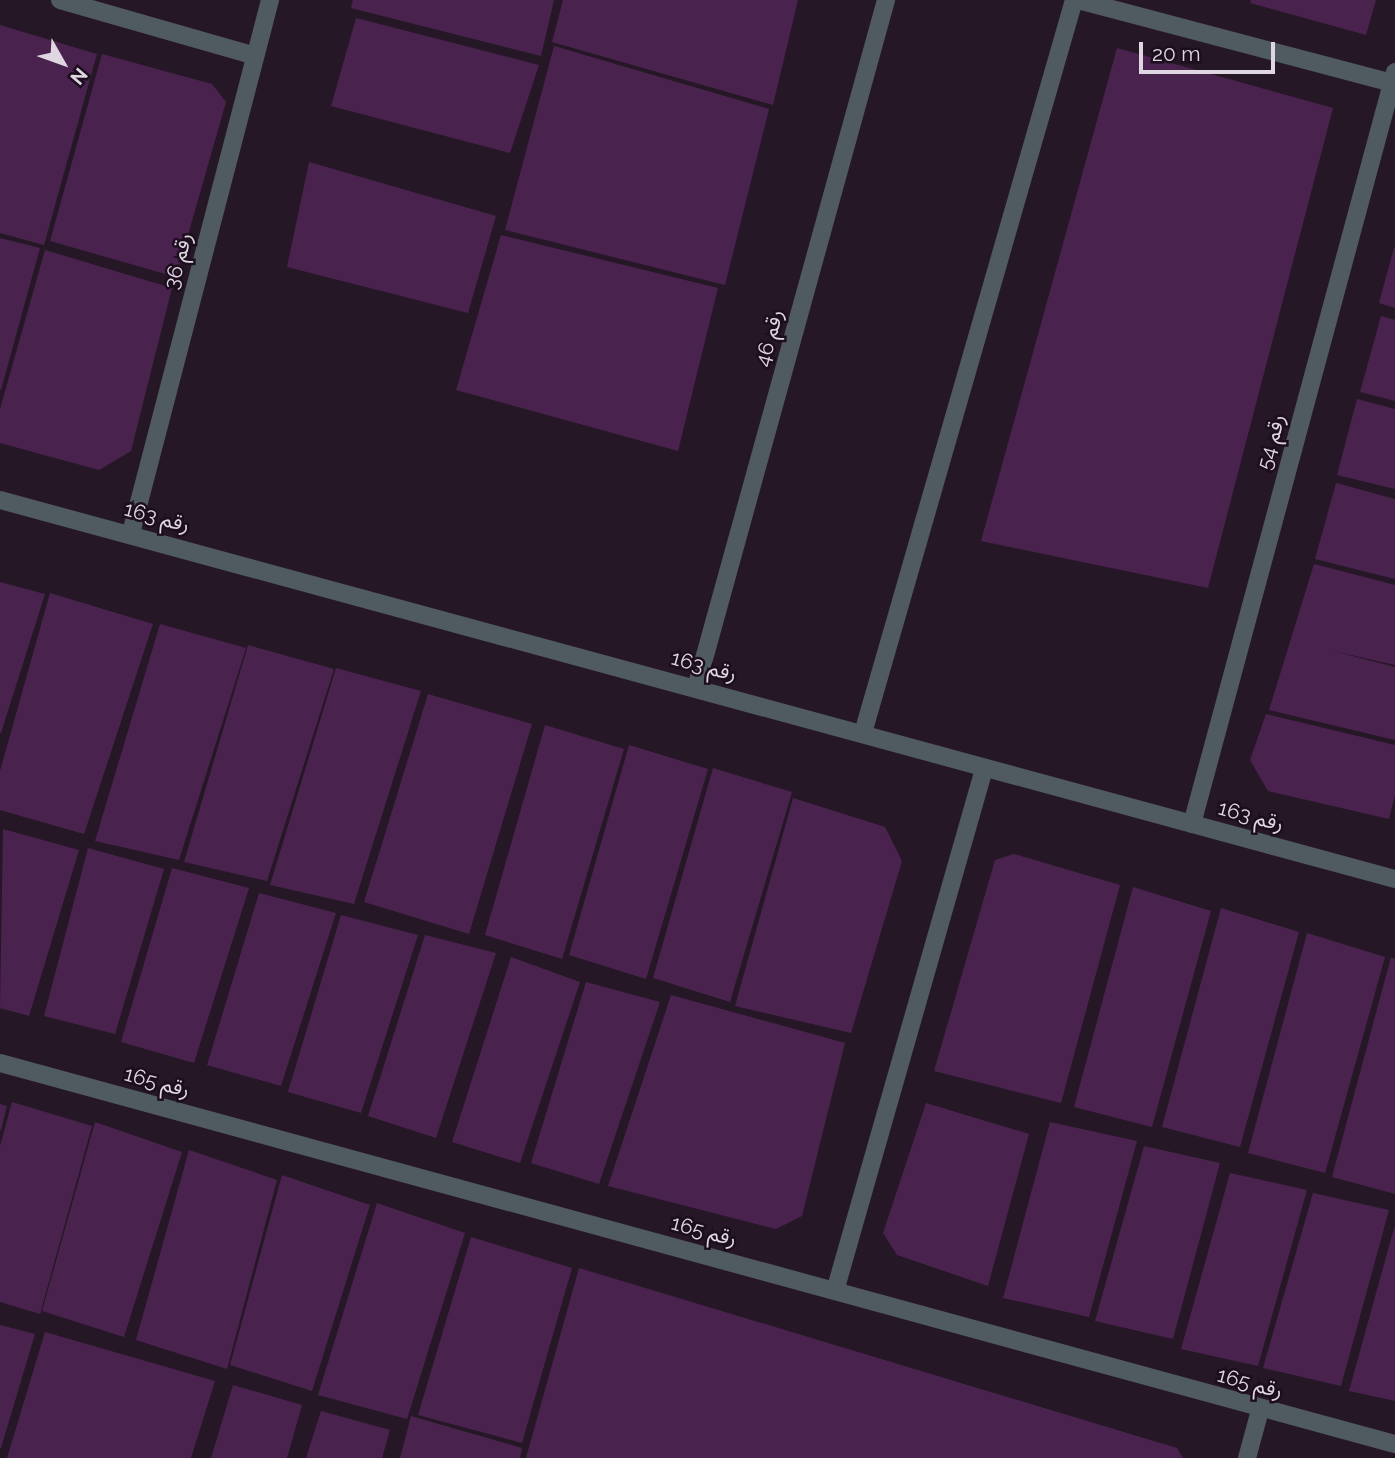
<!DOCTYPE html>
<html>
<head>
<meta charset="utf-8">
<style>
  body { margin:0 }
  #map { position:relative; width:1395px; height:1458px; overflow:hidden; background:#261727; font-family:Raleway,"Noto Sans Arabic",sans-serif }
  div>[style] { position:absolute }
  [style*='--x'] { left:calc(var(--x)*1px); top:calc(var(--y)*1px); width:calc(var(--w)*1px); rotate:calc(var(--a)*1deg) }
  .building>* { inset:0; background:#49234e }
  .minor>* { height:18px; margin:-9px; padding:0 9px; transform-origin:9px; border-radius:9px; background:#505b61 }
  span { translate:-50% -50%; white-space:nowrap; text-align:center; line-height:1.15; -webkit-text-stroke:5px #1c0e1e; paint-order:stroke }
  .street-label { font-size:21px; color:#e0d6e1 }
  .north { position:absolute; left:28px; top:28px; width:70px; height:70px; -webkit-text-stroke:5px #1c0e1e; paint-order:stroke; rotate:130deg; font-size:19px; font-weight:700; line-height:28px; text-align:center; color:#e0d6e1 }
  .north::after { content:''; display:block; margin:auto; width:24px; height:32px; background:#e0d6e1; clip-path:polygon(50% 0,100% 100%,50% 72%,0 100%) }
  .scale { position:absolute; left:1139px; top:42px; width:136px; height:32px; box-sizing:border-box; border:4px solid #e0d6e1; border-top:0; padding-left:9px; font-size:21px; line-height:24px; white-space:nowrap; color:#e0d6e1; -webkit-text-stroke:5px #1c0e1e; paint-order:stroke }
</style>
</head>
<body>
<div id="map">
  <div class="building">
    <div style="clip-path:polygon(353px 0,554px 0,541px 56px,351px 8px)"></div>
    <div style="clip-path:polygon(563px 0,798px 0,773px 105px,552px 42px)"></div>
    <div style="clip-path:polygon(1251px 0,1376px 0,1366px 35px,1250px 3px)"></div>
    <div style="clip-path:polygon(356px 18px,539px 65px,510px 153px,331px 106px)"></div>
    <div style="clip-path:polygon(0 25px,97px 54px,44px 245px,0 233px)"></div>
    <div style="clip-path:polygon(554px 46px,769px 109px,725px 285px,505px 230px)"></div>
    <div style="clip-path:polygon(1117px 48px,1333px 108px,1208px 588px,981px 541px)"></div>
    <div style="clip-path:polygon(102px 54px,212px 84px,226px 102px,176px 277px,50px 241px)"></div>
    <div style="clip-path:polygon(309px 162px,496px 216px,468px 313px,287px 267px)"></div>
    <div style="clip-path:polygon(501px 235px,718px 288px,678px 451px,456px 390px)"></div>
    <div style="clip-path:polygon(0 238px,40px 248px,1px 390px,0 390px)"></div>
    <div style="clip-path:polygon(1394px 248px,1395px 248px,1395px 308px,1379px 303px)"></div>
    <div style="clip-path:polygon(45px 250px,172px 288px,131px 451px,99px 470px,0 443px,0 409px)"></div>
    <div style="clip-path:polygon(1381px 316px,1395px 320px,1395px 401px,1360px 392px)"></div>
    <div style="clip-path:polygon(1357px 399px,1395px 409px,1395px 489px,1337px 475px)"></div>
    <div style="clip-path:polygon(1336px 483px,1395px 499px,1395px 579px,1315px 559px)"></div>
    <div style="clip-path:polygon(1314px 564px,1395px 585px,1395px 665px,1329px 650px,1395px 667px,1395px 740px,1269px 710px)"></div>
    <div style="clip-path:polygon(0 582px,45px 594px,1px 733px,0 733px)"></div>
    <div style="clip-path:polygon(50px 593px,153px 624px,84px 834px,0 810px,0 771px)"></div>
    <div style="clip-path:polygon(160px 624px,246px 648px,179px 860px,95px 841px)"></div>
    <div style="clip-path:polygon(248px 645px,334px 669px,267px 881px,184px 862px)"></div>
    <div style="clip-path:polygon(336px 668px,421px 691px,354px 904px,270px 885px)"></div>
    <div style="clip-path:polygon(428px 694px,532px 724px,469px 934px,364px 902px)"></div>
    <div style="clip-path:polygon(1266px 714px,1395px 745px,1395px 795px,1389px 819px,1268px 791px,1250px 760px)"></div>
    <div style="clip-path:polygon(545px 725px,624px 749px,562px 959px,485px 935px)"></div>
    <div style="clip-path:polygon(629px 745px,708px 769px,646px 979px,569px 955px)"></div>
    <div style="clip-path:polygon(713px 768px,792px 792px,730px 1002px,653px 978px)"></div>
    <div style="clip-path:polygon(793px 798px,885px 827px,902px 861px,851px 1033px,735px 1006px)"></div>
    <div style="clip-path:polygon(3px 829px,79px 850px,29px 1016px,0 1008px)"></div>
    <div style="clip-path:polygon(88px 848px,164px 869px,115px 1034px,44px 1016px)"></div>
    <div style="clip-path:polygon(1014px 854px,1120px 885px,1061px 1103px,934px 1071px,995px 860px)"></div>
    <div style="clip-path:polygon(172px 868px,249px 888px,194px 1063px,121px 1042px)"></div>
    <div style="clip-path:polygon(1133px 887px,1211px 911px,1152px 1127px,1074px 1107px)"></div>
    <div style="clip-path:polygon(259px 893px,336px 913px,281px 1086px,207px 1065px)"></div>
    <div style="clip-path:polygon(1221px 908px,1299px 932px,1240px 1147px,1162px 1127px)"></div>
    <div style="clip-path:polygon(341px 915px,418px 935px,361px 1113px,288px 1092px)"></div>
    <div style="clip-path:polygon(1307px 933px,1385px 957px,1325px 1173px,1248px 1153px)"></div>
    <div style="clip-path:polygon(425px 935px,496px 953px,436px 1138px,368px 1116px)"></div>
    <div style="clip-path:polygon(511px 957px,580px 982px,520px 1163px,452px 1142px)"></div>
    <div style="clip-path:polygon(1391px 957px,1395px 959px,1395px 1194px,1332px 1177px)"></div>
    <div style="clip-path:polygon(586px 982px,660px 1002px,599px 1184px,531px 1163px)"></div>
    <div style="clip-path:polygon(671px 995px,845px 1043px,802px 1216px,776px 1229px,608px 1186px)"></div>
    <div style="clip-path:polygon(12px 1102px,92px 1126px,40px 1314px,0 1302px,0 1146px)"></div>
    <div style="clip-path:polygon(926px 1103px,1029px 1134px,988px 1286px,897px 1255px,883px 1233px)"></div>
    <div style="clip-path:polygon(0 1104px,7px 1106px,1px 1130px,0 1130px)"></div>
    <div style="clip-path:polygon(95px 1122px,182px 1152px,124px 1337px,42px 1311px)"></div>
    <div style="clip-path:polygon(1050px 1122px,1137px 1141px,1089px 1317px,1003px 1298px)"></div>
    <div style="clip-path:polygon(1144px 1146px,1220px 1163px,1173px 1339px,1095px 1321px)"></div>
    <div style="clip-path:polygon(189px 1150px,277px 1180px,227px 1369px,136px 1340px)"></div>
    <div style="clip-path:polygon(1230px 1173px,1307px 1190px,1258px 1366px,1181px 1349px)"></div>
    <div style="clip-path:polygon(282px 1175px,370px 1205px,312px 1391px,230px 1365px)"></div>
    <div style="clip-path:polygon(1313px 1193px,1389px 1210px,1341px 1386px,1263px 1368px)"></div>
    <div style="clip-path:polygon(377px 1203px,465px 1233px,407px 1419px,318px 1395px)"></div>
    <div style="clip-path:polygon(1394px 1228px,1395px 1228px,1395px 1401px,1349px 1391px)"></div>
    <div style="clip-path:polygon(471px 1237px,572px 1268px,522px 1443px,418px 1415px)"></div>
    <div style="clip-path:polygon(579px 1268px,1177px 1448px,1183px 1458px,526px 1458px)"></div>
    <div style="clip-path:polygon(0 1325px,35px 1334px,1px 1448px,0 1448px)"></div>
    <div style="clip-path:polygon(45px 1332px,215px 1381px,191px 1458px,7px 1458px)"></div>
    <div style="clip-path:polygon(233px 1385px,302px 1405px,287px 1458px,211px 1458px)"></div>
    <div style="clip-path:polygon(321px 1411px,390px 1430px,382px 1458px,306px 1458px)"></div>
    <div style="clip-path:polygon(411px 1416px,522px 1448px,520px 1458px,400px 1458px)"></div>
  </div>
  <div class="minor">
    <div style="--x:60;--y:0;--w:203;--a:16"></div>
    <div style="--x:1078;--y:0;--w:325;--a:14.8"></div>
    <div style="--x:0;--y:500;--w:1446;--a:15.2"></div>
    <div style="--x:131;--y:533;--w:551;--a:-75.38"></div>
    <div style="--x:696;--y:688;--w:714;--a:-74.56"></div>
    <div style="--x:863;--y:733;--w:763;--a:-73.94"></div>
    <div style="--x:1192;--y:824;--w:779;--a:-74.89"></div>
    <div style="--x:0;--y:1063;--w:1446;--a:15.28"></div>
    <div style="--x:835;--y:1291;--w:543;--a:-74.07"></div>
    <div style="--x:1247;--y:1458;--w:50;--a:-74.8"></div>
  </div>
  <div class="street-label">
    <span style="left:178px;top:261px;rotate:-75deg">رقم 36</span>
    <span style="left:769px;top:338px;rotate:-75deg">رقم 46</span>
    <span style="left:1271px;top:442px;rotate:-75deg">رقم 54</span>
    <span style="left:157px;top:517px;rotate:15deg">رقم 163</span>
    <span style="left:704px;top:666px;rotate:15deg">رقم 163</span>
    <span style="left:1251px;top:816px;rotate:15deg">رقم 163</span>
    <span style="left:157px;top:1082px;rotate:15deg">رقم 165</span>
    <span style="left:704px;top:1231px;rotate:15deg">رقم 165</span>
    <span style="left:1250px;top:1383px;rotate:15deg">رقم 165</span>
  </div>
  <div class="north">N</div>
  <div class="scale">20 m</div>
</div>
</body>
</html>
